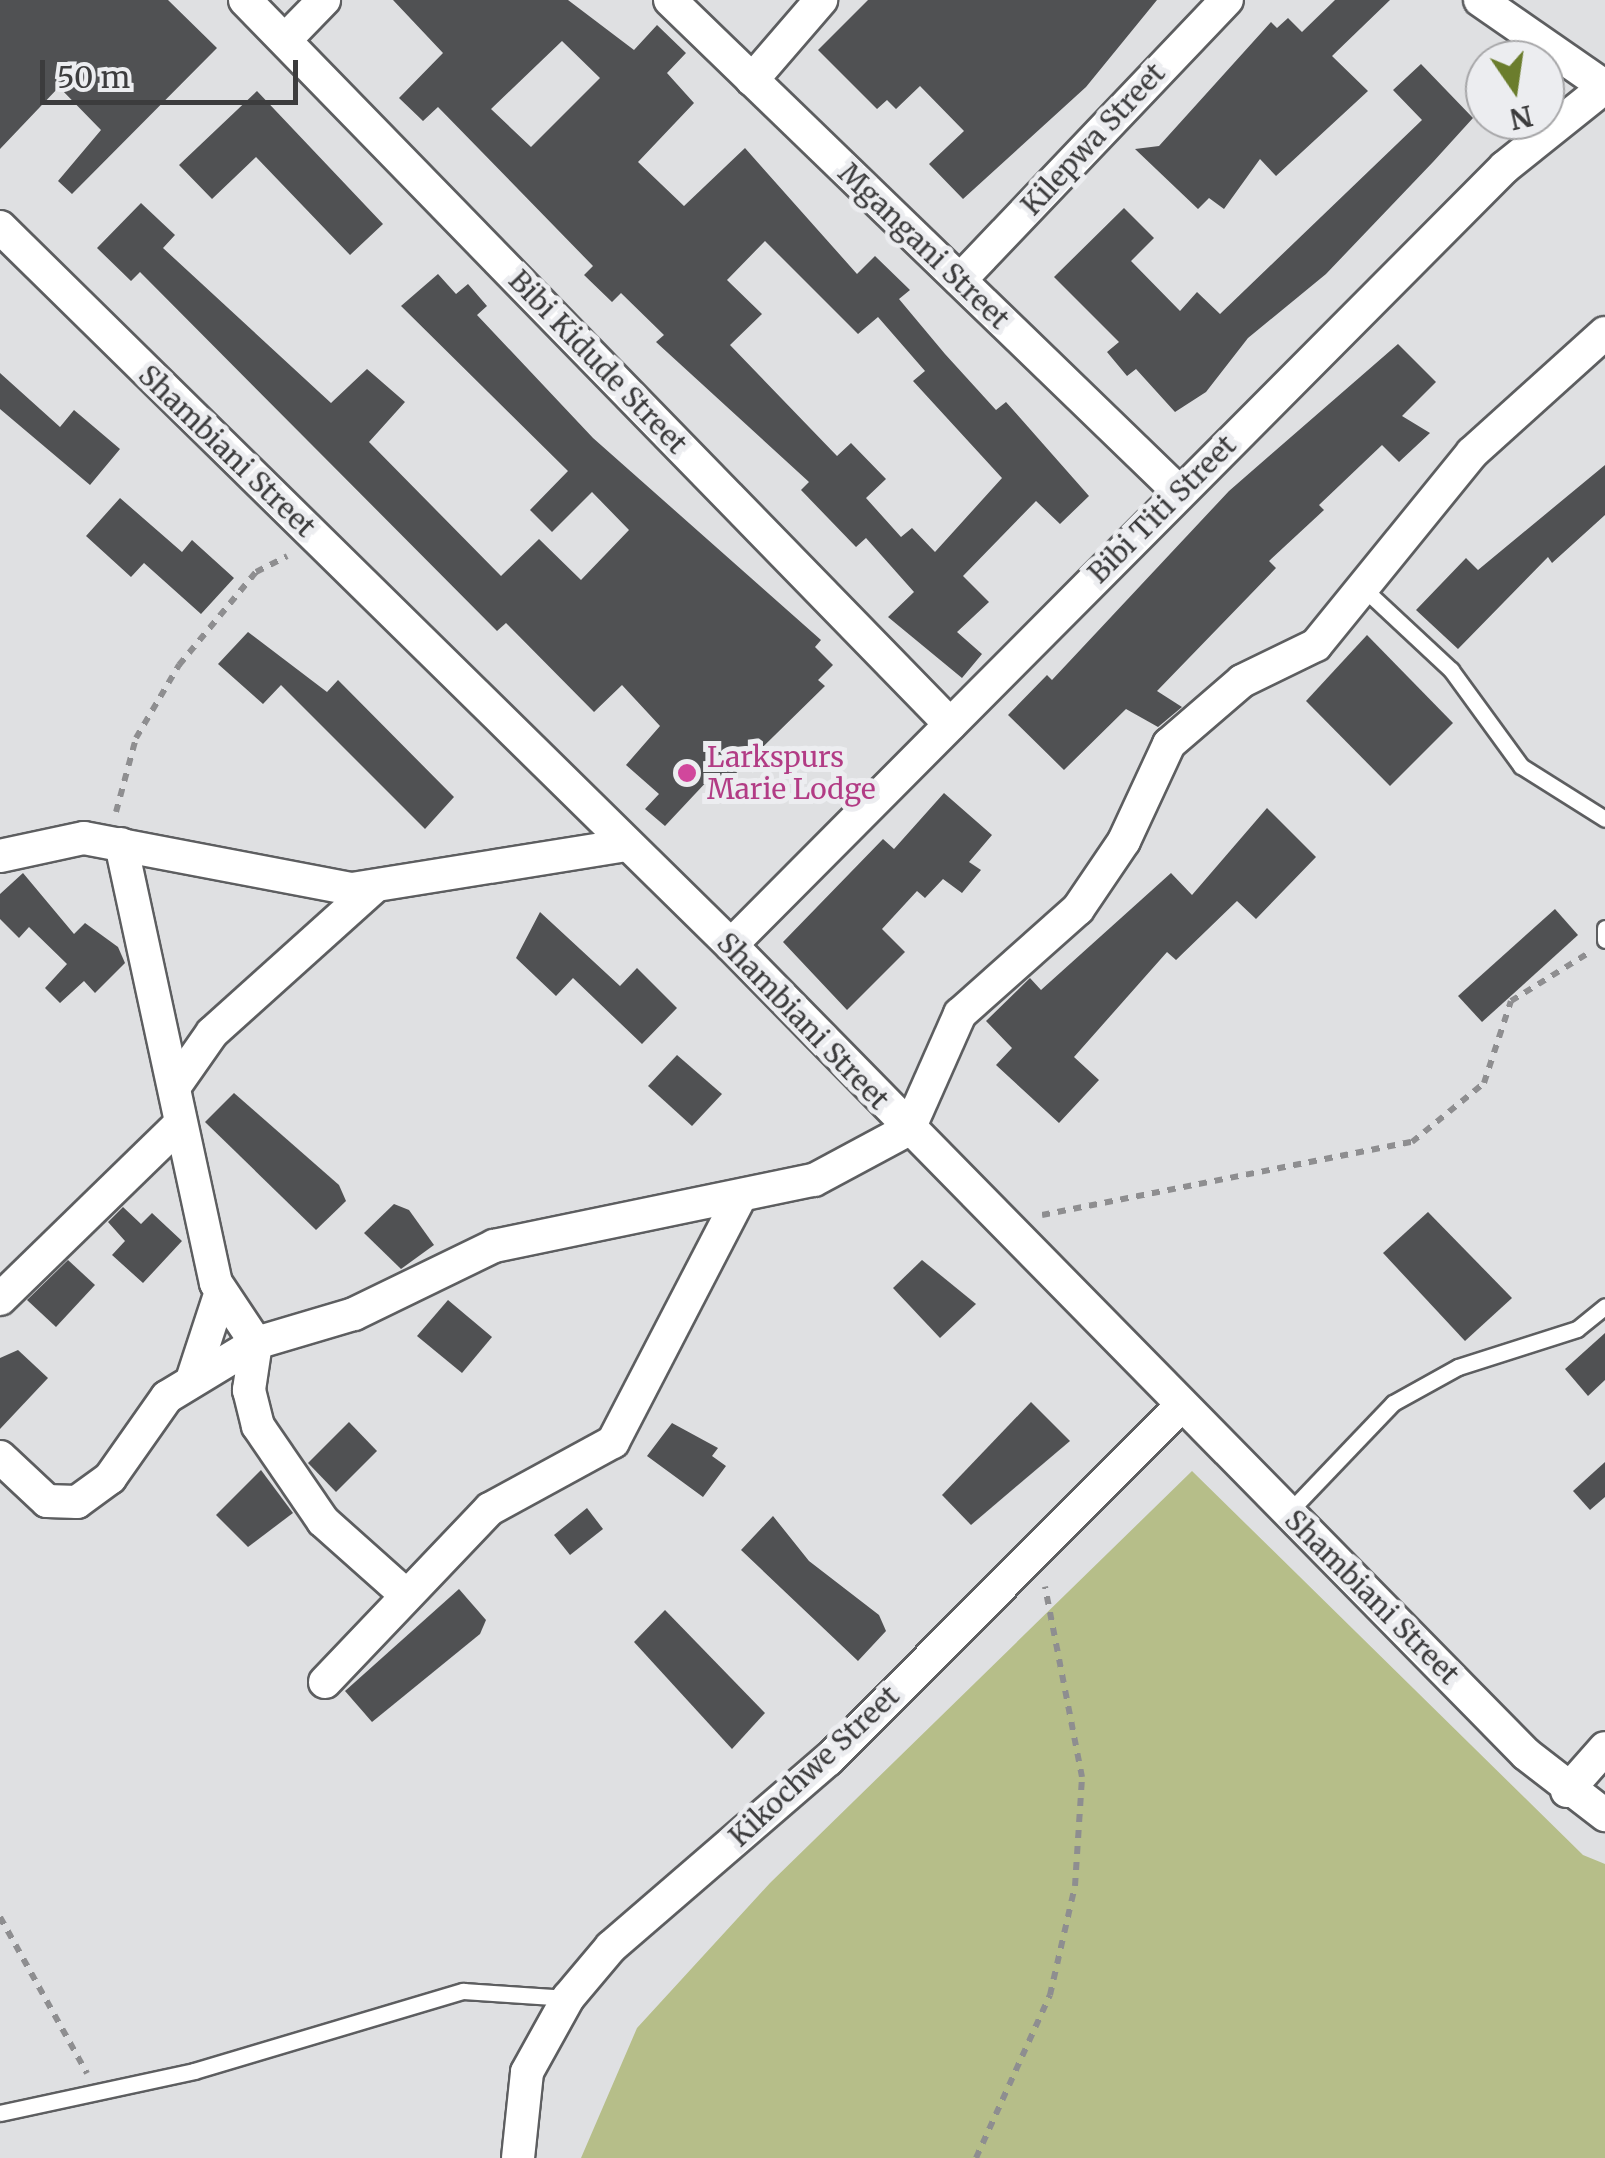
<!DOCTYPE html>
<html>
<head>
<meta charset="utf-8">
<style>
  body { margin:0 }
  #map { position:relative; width:1605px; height:2158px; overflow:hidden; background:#dfe0e2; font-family:Merriweather,serif }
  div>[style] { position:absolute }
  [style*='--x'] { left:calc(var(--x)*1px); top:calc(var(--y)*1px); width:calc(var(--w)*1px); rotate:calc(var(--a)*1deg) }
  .green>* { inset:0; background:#b6be89 }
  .building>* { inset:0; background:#505153 }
  .path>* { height:6px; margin-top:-3px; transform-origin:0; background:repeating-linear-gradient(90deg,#8e8e90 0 8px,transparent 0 16px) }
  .roads { filter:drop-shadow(2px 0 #5d5e60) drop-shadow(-2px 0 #5d5e60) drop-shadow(0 2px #5d5e60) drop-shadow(0 -2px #5d5e60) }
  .lane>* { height:15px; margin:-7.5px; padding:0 7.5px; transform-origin:7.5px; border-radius:7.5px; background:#fff }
  .street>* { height:32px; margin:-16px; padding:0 16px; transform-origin:16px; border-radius:16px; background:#fff }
  .dots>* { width:28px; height:28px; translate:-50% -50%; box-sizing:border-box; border:5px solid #ecedf0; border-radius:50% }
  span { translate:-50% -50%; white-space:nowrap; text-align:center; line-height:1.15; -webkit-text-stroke:10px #ecedf0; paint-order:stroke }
  .street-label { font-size:28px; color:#3c3c3d }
  .hotel-label { font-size:28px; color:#b23c85 }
  .left { translate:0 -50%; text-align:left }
  .north { position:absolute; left:1465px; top:40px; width:100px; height:100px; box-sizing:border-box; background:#ecedf0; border:2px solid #a6a6a8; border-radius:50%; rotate:167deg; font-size:28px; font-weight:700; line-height:40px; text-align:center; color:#3c3c3d }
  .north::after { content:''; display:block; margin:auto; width:35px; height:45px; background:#6b7d2d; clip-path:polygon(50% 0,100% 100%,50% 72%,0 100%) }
  .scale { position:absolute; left:40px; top:60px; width:258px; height:45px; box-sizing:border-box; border:5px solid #3c3c3d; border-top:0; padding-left:12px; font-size:30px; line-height:35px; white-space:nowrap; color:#3c3c3d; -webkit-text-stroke:8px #ecedf0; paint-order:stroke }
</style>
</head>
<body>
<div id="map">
  <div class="green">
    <div style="clip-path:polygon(1192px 1471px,1583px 1855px,1605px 1864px,1605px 2158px,581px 2158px,637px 2028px,770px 1883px)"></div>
  </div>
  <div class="building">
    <div style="clip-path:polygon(0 0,168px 0,217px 48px,72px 194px,58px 181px,101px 130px,59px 87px,0 149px)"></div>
    <div style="clip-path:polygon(evenodd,393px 0,568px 0,634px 50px,657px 25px,686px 53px,667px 73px,694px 103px,638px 162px,684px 206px,745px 148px,857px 274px,875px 256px,910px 290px,899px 299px,945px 354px,996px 410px,1006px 402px,1089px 496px,1060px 524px,1036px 501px,963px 576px,989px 602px,957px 632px,982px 654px,962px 678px,888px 617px,914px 592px,866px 538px,856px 547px,801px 490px,809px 482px,656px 342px,664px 335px,621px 293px,612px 302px,584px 275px,593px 266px,438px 107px,423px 121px,399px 98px,443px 53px,393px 0,562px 41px,600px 78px,531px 147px,491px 109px,562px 41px,393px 0,765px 241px,858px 334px,878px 317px,925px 371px,913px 381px,1002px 478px,935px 552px,912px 528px,901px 537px,866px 498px,886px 479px,851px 443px,837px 456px,730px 345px,762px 314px,727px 280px,765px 241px)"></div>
    <div style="clip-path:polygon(868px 0,1157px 0,1086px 87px,963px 199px,929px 164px,964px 131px,920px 86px,896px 109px,887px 100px,877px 109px,818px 50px)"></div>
    <div style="clip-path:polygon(1335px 0,1390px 0,1332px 56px,1368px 91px,1276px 176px,1260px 159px,1224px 209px,1209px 198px,1198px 209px,1135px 149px,1159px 146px,1271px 22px,1277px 28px,1288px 18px,1302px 32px)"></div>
    <div style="clip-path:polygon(1421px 64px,1473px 118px,1433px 162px,1326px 274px,1248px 338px,1206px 392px,1175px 412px,1136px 369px,1127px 376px,1107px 352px,1119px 342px,1054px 277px,1124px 208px,1154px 238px,1131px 261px,1180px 311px,1197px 292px,1220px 314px,1422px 120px,1393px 90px)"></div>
    <div style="clip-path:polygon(257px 91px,383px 224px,350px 255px,256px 157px,212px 199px,179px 165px)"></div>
    <div style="clip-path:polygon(141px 203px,175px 235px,163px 248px,331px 403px,367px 369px,405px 402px,369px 442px,501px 576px,539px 539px,581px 580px,629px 530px,592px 492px,552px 532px,530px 510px,568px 471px,401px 306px,438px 274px,456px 294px,468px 284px,487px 306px,477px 315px,593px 438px,821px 640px,815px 647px,833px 665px,818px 680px,825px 686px,721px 788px,710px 778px,665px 826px,645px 809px,659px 794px,626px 765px,660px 726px,622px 685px,594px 712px,506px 623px,497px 631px,140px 272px,131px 281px,97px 248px)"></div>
    <div style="clip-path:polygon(1398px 344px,1436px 382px,1402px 416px,1430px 433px,1399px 462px,1382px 445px,1319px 505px,1324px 510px,1269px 561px,1276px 568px,1157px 691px,1182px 707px,1158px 727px,1126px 709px,1064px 770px,1008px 715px,1047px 675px,1052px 680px,1229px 491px)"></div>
    <div style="clip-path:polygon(0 373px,60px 427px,74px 410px,120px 449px,90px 485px,0 409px)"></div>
    <div style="clip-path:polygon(1605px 465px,1605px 515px,1552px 563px,1548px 557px,1458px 649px,1416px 610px,1466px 558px,1478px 570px)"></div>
    <div style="clip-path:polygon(120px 498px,182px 552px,192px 540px,234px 578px,201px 614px,144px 563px,131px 577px,86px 536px)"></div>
    <div style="clip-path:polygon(248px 632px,327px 692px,338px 680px,454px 797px,425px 829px,281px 685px,263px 704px,218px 664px)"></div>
    <div style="clip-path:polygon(1367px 635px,1453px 723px,1390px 786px,1306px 701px)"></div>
    <div style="clip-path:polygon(944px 793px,992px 835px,969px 862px,981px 870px,962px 893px,943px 879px,925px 898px,917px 891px,882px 929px,905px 952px,847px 1010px,783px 942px,883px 839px,894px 849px)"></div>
    <div style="clip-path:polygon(1267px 808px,1316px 857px,1256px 919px,1237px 901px,1176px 960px,1167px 952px,1074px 1057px,1099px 1080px,1059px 1123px,996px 1065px,1012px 1048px,986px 1021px,1030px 978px,1041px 990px,1171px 873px,1192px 895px)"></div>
    <div style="clip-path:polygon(23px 873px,74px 934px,85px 923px,118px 947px,125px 963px,95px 993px,84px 981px,60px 1003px,45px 988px,67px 964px,29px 927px,19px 938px,0 919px,0 894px)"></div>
    <div style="clip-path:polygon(1555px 909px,1578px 935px,1482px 1022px,1458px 996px)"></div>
    <div style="clip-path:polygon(540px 912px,620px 986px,637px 968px,677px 1008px,642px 1044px,573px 978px,556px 996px,516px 958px)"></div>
    <div style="clip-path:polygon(677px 1055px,722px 1094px,692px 1126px,648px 1086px)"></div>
    <div style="clip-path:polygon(234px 1093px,339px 1185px,346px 1201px,316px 1230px,205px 1122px)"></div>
    <div style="clip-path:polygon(394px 1204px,409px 1210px,434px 1245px,401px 1269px,364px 1233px)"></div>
    <div style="clip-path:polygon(123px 1207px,141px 1224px,152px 1213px,182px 1241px,143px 1283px,112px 1255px,125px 1241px,108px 1222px)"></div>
    <div style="clip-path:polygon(1428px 1212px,1512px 1298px,1465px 1341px,1383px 1253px)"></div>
    <div style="clip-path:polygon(68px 1260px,95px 1285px,56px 1327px,27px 1300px)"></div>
    <div style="clip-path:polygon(922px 1260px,976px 1304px,940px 1338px,893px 1288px)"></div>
    <div style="clip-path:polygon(448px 1300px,492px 1337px,462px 1373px,417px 1336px)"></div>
    <div style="clip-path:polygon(1605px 1333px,1605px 1380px,1588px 1396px,1565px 1369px)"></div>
    <div style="clip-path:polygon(18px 1350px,48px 1378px,0 1429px,0 1358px)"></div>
    <div style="clip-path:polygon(1031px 1402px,1070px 1441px,971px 1525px,942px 1495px)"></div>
    <div style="clip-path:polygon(349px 1422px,377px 1451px,336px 1492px,308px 1463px)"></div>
    <div style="clip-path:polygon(672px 1423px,718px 1448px,712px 1456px,726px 1466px,703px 1497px,647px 1456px)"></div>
    <div style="clip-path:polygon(1605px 1462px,1605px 1497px,1590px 1510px,1573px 1491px)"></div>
    <div style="clip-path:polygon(261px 1470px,293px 1513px,248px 1547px,216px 1515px)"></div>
    <div style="clip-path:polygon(587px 1508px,603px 1529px,570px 1555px,554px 1535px)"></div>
    <div style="clip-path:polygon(773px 1516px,809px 1561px,879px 1615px,886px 1631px,858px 1661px,741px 1550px)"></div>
    <div style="clip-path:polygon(459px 1589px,486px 1620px,480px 1634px,372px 1722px,345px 1691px)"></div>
    <div style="clip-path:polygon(665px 1610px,765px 1713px,732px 1749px,634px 1642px)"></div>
  </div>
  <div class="path">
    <div style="--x:116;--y:812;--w:77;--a:-74.9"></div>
    <div style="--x:136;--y:738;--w:85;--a:-59.5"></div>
    <div style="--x:179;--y:665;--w:121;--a:-50.4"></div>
    <div style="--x:256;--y:572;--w:35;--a:-27"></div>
    <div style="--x:1042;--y:1215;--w:377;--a:-11.2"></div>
    <div style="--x:1412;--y:1142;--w:93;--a:-39.3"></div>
    <div style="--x:1484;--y:1083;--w:86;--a:-71.8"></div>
    <div style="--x:1511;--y:1001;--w:93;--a:-31.8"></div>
    <div style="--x:0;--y:1917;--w:179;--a:60.9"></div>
    <div style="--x:976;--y:2158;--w:179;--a:-65.6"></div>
    <div style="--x:1050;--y:1995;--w:112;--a:-77.1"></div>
    <div style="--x:1075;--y:1886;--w:109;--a:-86.3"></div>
    <div style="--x:1082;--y:1777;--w:194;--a:-101"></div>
  </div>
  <div class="roads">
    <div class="lane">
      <div style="--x:1362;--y:587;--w:122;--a:43"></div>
      <div style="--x:1451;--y:670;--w:119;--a:53.9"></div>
      <div style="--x:1521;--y:766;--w:99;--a:32.2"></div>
      <div style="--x:1605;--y:928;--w:12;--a:90"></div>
      <div style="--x:1288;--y:1513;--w:152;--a:-46.3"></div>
      <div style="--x:1393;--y:1403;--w:74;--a:-29"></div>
      <div style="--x:1458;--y:1367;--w:125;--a:-17.7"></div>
      <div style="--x:1577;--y:1329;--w:36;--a:-39"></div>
      <div style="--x:0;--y:2113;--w:198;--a:-12.2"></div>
      <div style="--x:194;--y:2071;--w:281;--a:-16.6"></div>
      <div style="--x:463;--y:1991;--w:105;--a:3.8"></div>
    </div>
    <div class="street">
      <div style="--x:245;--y:0;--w:1011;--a:45.76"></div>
      <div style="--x:670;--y:0;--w:707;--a:44.03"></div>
      <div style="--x:1480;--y:0;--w:151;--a:34.7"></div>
      <div style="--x:285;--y:40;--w:56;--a:-45.7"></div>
      <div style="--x:752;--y:80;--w:106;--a:-49.2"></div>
      <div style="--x:0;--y:227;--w:1025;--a:44.49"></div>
      <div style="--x:731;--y:945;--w:1134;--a:45.5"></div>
      <div style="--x:1526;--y:1754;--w:100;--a:37.7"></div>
      <div style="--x:960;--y:280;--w:387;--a:-46.4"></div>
      <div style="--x:121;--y:844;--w:449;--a:77.8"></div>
      <div style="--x:216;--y:1283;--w:72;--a:56.3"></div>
      <div style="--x:256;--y:1343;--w:48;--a:98.5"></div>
      <div style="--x:249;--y:1390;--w:37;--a:76"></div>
      <div style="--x:258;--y:1426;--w:115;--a:55.6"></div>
      <div style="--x:323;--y:1521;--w:111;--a:41.7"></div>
      <div style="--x:0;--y:856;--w:86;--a:-12.1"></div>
      <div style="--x:84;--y:838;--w:273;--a:10.8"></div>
      <div style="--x:352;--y:889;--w:278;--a:-9.1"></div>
      <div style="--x:731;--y:945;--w:1097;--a:-45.15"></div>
      <div style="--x:1505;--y:167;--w:128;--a:-38.7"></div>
      <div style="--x:177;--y:1083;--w:61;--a:-55"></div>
      <div style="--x:212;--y:1033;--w:217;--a:-42"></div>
      <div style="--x:0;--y:1299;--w:250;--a:-44.2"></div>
      <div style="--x:193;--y:1377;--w:86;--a:-71.8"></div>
      <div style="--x:0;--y:1457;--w:64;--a:43.1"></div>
      <div style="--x:47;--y:1501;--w:30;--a:2"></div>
      <div style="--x:77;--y:1502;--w:41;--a:-36"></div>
      <div style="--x:110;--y:1478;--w:99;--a:-54.9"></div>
      <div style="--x:167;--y:1397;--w:104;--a:-31.2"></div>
      <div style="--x:256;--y:1343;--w:102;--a:-16.5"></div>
      <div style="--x:354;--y:1314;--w:156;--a:-25.9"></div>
      <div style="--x:494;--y:1246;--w:327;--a:-11.7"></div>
      <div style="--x:814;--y:1180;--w:108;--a:-28.2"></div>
      <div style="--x:909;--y:1129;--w:126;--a:-66.1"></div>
      <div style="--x:960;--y:1014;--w:158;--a:-41.7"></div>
      <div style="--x:1078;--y:909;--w:82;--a:-55.9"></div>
      <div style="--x:1124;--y:841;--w:107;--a:-65.1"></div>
      <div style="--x:1169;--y:744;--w:96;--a:-40.8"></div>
      <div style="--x:1242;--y:681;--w:82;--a:-25.9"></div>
      <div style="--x:1316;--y:645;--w:247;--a:-50.9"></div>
      <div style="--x:1472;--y:453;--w:179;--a:-42.1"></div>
      <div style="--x:325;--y:1682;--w:239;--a:-46.4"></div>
      <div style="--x:490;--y:1509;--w:140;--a:-28.6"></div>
      <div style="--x:613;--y:1442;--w:274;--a:-62.6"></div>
      <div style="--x:1567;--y:1791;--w:57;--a:-48.5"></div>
      <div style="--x:518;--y:2158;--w:86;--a:-84"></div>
      <div style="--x:527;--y:2072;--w:85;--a:-61"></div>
      <div style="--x:568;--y:1998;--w:67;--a:-49.9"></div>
      <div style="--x:611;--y:1947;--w:286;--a:-40.8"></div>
      <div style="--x:828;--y:1760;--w:496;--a:-45.1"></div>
    </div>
  </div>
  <div class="dots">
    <div style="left:687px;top:773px;background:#d1479c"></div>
  </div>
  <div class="street-label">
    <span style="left:1093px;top:139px;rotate:-47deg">Kilepwa Street</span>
    <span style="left:924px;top:246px;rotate:44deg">Mgangani Street</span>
    <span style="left:598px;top:362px;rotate:46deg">Bibi Kidude Street</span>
    <span style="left:227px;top:451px;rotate:44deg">Shambiani Street</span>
    <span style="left:1162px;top:509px;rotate:-45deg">Bibi Titi Street</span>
    <span style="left:803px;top:1021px;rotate:46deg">Shambiani Street</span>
    <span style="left:1372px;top:1597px;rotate:45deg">Shambiani Street</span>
    <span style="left:814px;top:1766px;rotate:-43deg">Kikochwe Street</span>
  </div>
  <div class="hotel-label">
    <span class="left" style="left:707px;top:773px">Larkspurs<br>Marie Lodge</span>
  </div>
  <div class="north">N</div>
  <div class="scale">50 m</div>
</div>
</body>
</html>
